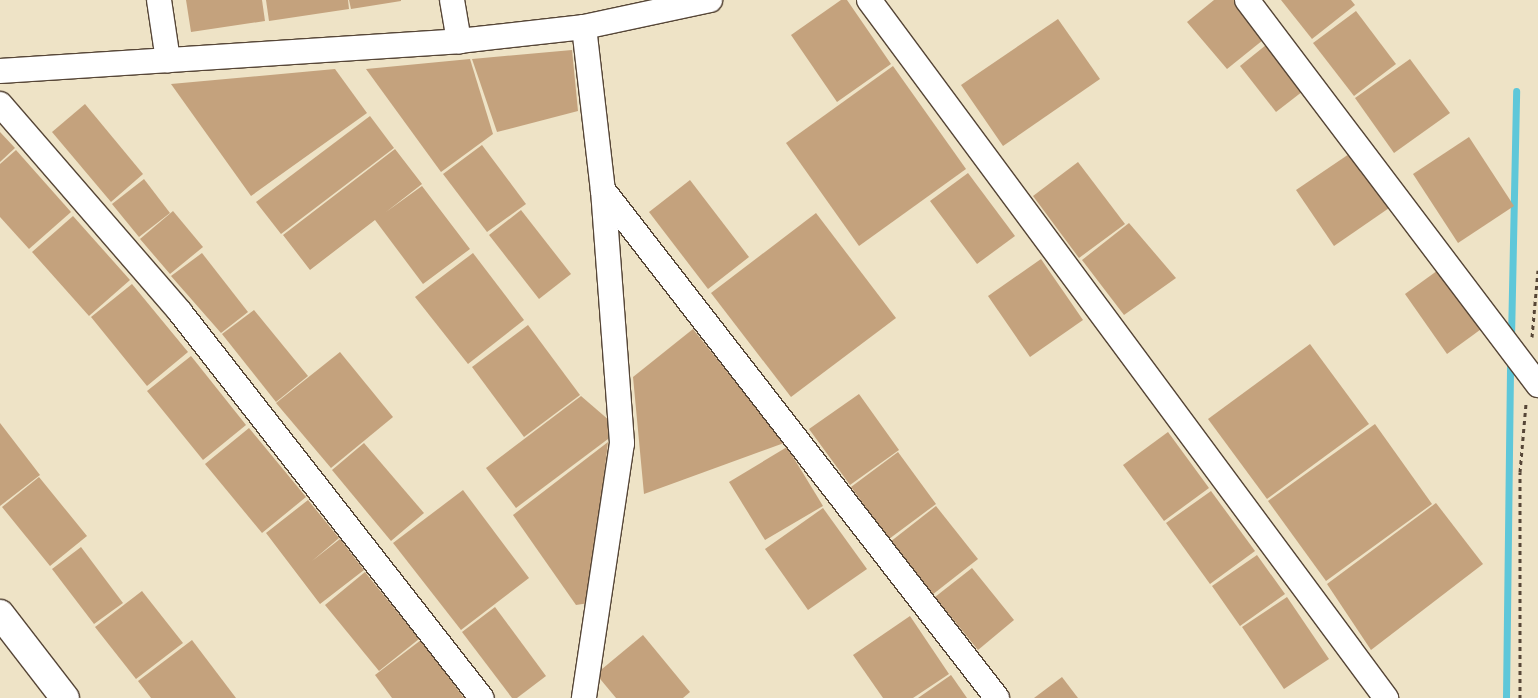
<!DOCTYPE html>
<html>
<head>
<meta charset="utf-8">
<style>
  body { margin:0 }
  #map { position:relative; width:1538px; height:698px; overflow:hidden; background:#eee3c6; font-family:"Libre Caslon Text",serif }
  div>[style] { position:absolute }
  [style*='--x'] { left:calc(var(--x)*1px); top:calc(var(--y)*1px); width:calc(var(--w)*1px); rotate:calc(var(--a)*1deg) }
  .stream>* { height:7px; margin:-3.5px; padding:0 3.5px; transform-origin:3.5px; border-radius:3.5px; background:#5ec7d9 }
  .building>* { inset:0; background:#c4a27d }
  .path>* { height:3px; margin-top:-1.5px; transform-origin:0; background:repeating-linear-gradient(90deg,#564637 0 4px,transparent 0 8px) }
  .roads { filter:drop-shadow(1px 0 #564637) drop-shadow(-1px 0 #564637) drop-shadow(0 1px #564637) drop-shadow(0 -1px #564637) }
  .minor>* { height:24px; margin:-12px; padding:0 12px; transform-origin:12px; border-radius:12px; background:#fff }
  .tertiary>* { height:28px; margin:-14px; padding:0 14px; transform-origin:14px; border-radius:14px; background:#fff }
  span { translate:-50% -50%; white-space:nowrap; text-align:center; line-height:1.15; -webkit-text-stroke:4px #f7f3e8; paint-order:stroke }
</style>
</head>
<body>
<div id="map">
  <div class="stream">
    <div style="--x:1511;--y:338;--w:247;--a:-88.8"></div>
    <div style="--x:1506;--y:698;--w:340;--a:-89.3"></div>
  </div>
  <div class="building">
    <div style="clip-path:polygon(186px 0,262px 0,265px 21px,191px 32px)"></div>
    <div style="clip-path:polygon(266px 0,348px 0,349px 9px,269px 21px)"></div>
    <div style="clip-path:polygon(349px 0,401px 0,401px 1px,351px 9px)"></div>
    <div style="clip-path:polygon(841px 0,847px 0,891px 64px,837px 102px,791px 35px)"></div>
    <div style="clip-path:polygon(1214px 0,1238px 0,1268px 36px,1227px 69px,1187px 22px)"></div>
    <div style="clip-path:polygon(1281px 0,1351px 0,1355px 5px,1312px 39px)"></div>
    <div style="clip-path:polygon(1356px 11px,1396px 64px,1354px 96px,1313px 43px)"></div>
    <div style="clip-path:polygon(1058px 19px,1100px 79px,1003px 146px,961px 85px)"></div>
    <div style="clip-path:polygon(1271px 41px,1307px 88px,1276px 112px,1240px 66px)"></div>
    <div style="clip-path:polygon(572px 50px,578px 111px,497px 132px,472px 59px)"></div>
    <div style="clip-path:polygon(470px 59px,493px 134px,441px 172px,366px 69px)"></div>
    <div style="clip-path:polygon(1410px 59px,1450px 113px,1394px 153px,1355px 98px)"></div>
    <div style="clip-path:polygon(893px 66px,966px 169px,859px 246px,786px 143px)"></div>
    <div style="clip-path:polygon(335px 69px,367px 113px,251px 196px,171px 84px)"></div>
    <div style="clip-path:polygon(85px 104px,143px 174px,111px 202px,52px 132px)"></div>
    <div style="clip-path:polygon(370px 116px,394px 148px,281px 234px,256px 202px)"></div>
    <div style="clip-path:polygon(0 132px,15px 148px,0 162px)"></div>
    <div style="clip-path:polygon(1469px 137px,1514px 206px,1458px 243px,1413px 174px)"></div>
    <div style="clip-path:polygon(482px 145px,526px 204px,487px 232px,443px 174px)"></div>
    <div style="clip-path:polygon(395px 149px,422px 184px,386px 212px,422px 186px,470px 249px,423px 284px,375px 220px,310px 270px,283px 235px)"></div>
    <div style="clip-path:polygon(16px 150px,71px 212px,29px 249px,0 217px,0 164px)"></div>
    <div style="clip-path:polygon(1355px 150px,1392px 206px,1334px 246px,1296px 190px)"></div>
    <div style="clip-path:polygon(1078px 162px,1125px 224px,1079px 258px,1033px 196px)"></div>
    <div style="clip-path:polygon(968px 173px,1015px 236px,977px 264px,930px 201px)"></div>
    <div style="clip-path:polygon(144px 179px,170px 213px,139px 237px,112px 204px)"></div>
    <div style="clip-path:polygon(690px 180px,749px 257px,708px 289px,649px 212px)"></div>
    <div style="clip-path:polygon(521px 210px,571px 274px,539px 299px,489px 235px)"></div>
    <div style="clip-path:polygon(173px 211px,203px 247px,170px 274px,140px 239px)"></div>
    <div style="clip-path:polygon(816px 213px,896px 318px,791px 397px,711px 293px)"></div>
    <div style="clip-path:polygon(73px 216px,130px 280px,89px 316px,32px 252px)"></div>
    <div style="clip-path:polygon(1129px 223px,1176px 278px,1124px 315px,1082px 260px)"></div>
    <div style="clip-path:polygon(202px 253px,248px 312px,221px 333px,171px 276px)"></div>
    <div style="clip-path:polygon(473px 253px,524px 320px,468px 364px,415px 297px)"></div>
    <div style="clip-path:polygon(1041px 259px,1083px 320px,1030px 357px,988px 296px)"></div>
    <div style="clip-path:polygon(1441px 268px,1484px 327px,1447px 354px,1405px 294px)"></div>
    <div style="clip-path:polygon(132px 284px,188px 352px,147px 386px,91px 317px)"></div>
    <div style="clip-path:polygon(254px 310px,308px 376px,276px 402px,222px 334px)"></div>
    <div style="clip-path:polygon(528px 325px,580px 395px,524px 437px,472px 367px)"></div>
    <div style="clip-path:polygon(693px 329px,784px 443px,644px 494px,633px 377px)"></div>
    <div style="clip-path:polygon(1310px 344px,1369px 424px,1267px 499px,1208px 419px)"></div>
    <div style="clip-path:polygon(340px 352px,393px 417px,331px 468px,276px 403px)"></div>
    <div style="clip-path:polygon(191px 356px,246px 425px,203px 460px,147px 391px)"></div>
    <div style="clip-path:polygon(859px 394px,899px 450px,850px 485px,809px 429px)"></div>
    <div style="clip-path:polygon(581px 396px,610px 421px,608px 439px,516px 508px,486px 468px)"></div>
    <div style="clip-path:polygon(0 423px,40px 475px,0 506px)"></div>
    <div style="clip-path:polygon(1375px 424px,1432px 504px,1326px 581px,1268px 501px)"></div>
    <div style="clip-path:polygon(249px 428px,306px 497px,262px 533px,205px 464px)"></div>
    <div style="clip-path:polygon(1168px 432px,1209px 488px,1164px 521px,1123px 465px)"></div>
    <div style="clip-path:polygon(608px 442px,589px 603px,576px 605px,513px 515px)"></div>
    <div style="clip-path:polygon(364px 443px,424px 513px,391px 541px,332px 470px)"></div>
    <div style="clip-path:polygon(787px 447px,823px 506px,765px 540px,729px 482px)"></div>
    <div style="clip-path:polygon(898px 452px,936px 504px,889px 539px,851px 487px)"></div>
    <div style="clip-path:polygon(39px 477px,87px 536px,50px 566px,2px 507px)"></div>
    <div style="clip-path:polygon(463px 490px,529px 578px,461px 630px,393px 543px)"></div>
    <div style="clip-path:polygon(1211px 491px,1255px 551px,1210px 584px,1166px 523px)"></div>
    <div style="clip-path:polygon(308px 500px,339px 538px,312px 561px,340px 539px,364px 570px,320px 604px,266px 533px)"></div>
    <div style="clip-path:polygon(1436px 503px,1483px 564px,1371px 650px,1327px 584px)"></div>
    <div style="clip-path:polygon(936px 506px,978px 559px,932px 595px,890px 542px)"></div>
    <div style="clip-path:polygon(823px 508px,867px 569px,808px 610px,765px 549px)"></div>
    <div style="clip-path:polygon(81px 547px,123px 603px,94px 624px,52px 569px)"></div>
    <div style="clip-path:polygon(1257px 555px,1285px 594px,1240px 626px,1212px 586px)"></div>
    <div style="clip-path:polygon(972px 568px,1014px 620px,978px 650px,935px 597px)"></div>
    <div style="clip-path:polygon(365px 572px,419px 639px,379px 671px,325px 605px)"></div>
    <div style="clip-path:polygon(142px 591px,183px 643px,136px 679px,95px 627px)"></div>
    <div style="clip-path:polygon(1287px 597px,1329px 659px,1284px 689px,1242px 627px)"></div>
    <div style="clip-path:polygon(495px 607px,546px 676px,517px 698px,512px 698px,462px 632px)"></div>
    <div style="clip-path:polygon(910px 616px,949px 674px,913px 698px,883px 698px,853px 655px)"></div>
    <div style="clip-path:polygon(643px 635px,690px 692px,683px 698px,616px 698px,596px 674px)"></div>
    <div style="clip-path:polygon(192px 640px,236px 698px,151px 698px,138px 681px)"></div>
    <div style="clip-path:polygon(421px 640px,464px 698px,392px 698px,375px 675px)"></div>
    <div style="clip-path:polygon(951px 675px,967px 698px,918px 698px)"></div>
    <div style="clip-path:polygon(1062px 677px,1078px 698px,1034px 698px)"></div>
  </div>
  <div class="path">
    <div style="--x:1532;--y:337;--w:67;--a:-84.9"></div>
    <div style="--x:1520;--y:698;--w:226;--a:-90"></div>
    <div style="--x:1520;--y:472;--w:69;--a:-85"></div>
  </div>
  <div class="roads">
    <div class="minor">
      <div style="--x:159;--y:0;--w:61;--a:81.5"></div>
      <div style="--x:452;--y:0;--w:42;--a:80.3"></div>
      <div style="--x:869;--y:0;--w:869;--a:53.47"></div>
      <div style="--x:1247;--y:0;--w:483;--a:52.9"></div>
      <div style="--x:584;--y:27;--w:164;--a:83.4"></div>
      <div style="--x:603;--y:190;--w:254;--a:85.7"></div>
      <div style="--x:622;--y:443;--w:258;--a:98.5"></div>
      <div style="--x:0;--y:71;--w:460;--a:-3.7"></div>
      <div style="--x:459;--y:41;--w:126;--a:-6.4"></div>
      <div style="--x:584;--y:27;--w:129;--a:-12.1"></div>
      <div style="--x:0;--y:104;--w:275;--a:49.1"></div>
      <div style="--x:180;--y:312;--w:490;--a:52"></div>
      <div style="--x:603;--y:190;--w:643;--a:52.2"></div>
    </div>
    <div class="tertiary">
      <div style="--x:0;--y:614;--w:106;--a:52.3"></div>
    </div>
  </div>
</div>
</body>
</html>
